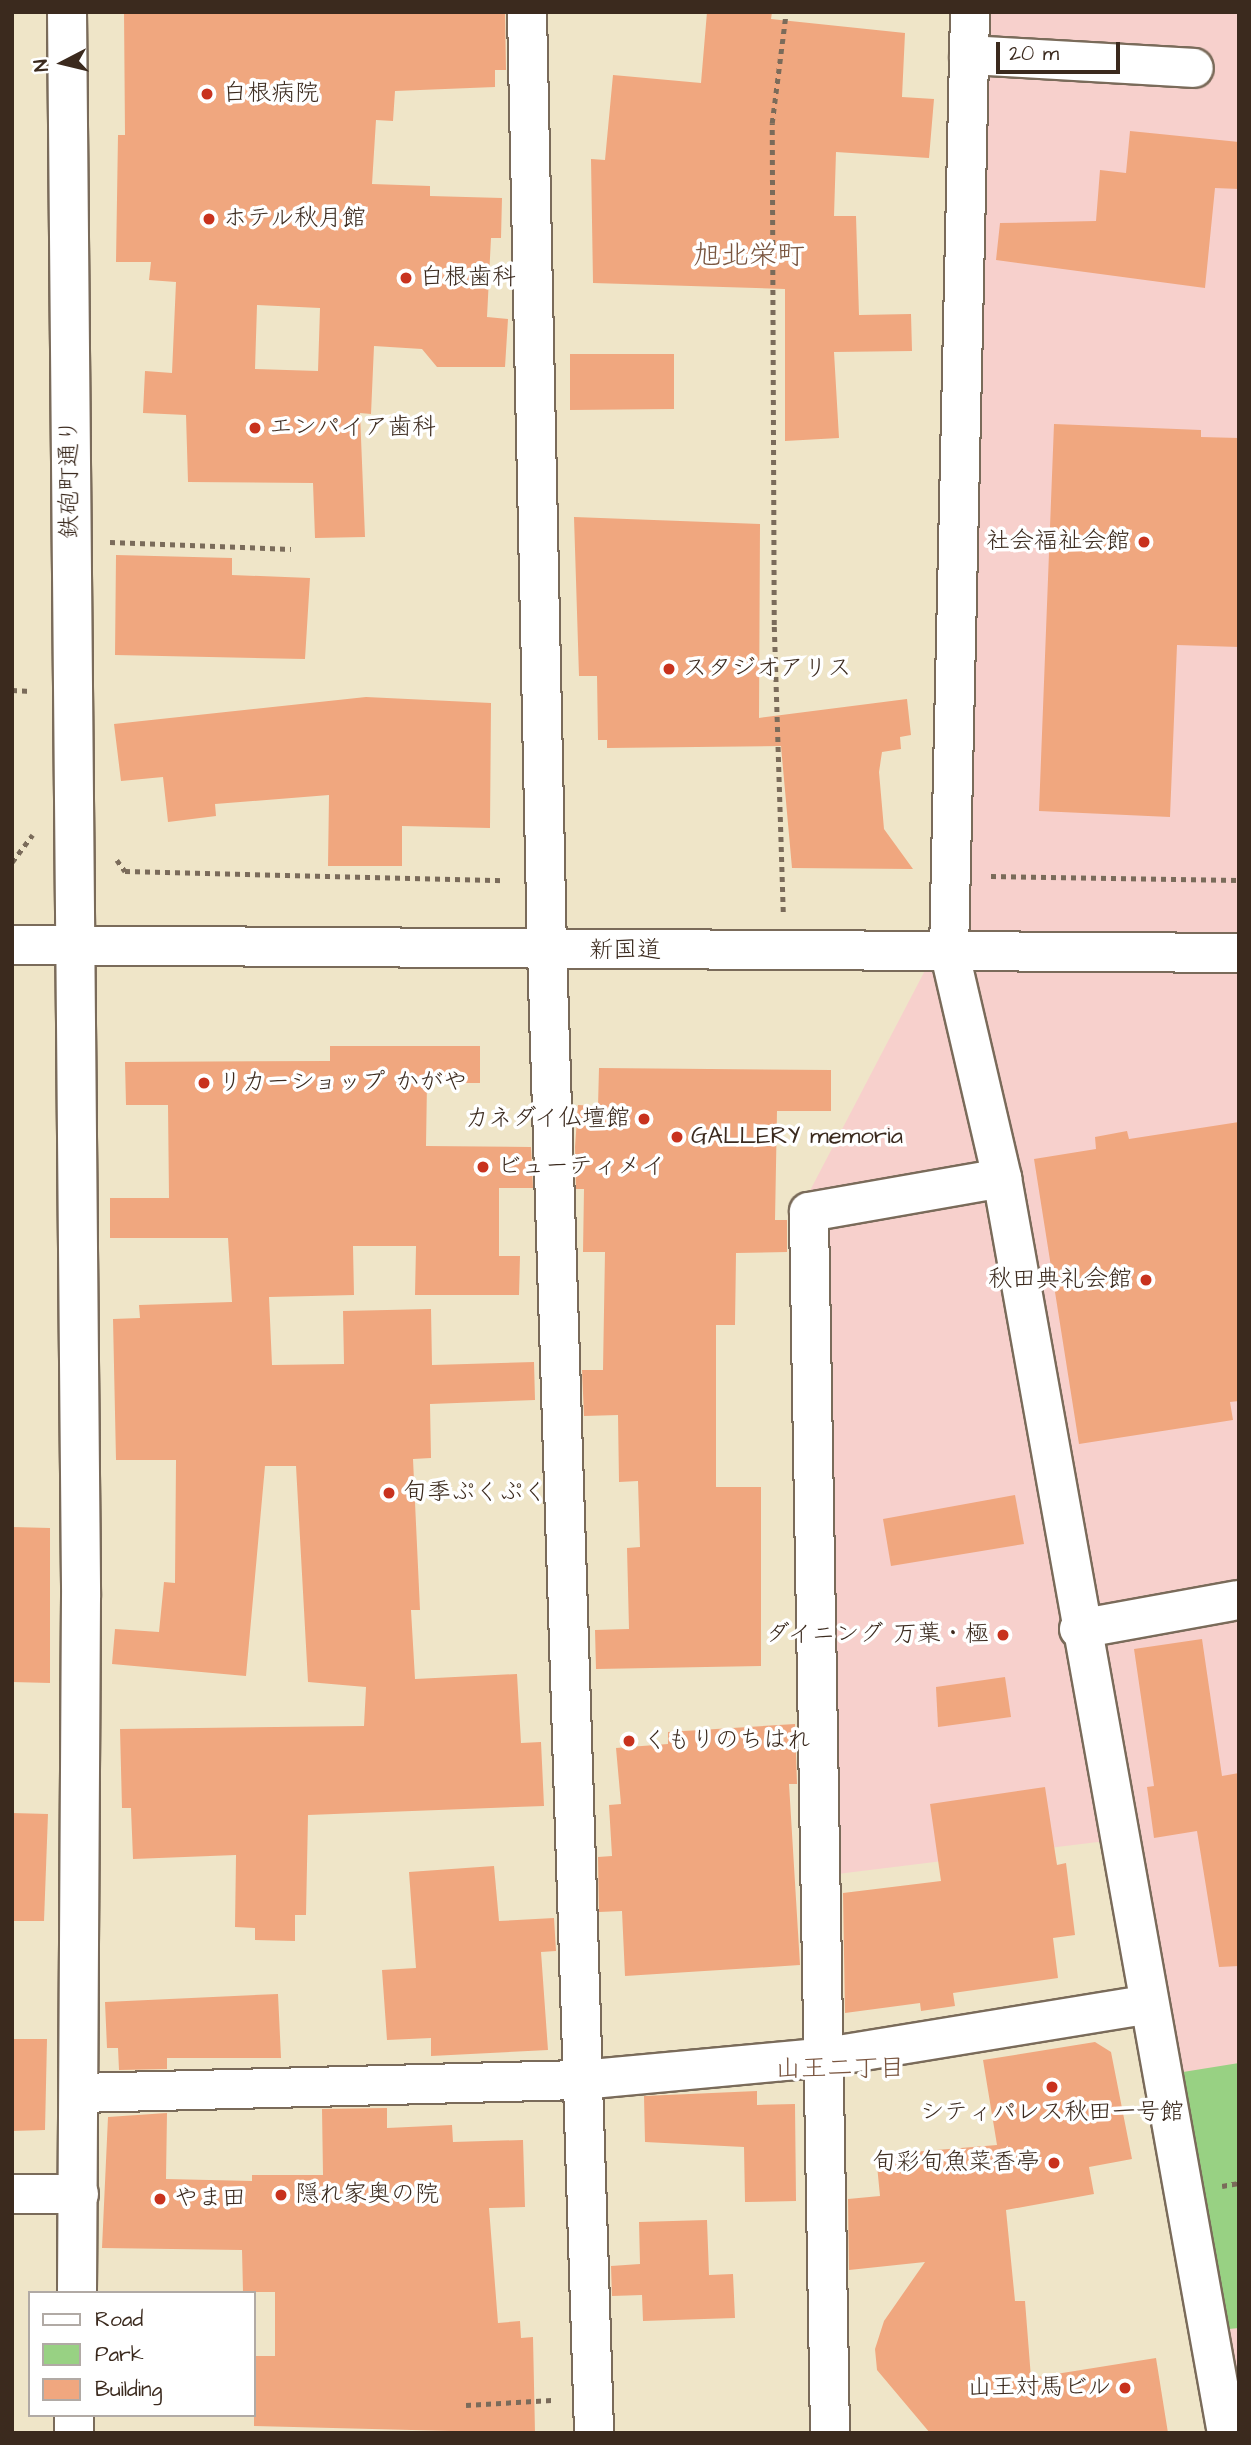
<!DOCTYPE html>
<html>
<head>
<meta charset="utf-8">
<style>
  body { margin:0 }
  #map { position:relative; width:1251px; height:2445px; overflow:hidden; background:#efe5c8; font-family:"Architects Daughter","Klee One",sans-serif }
  div>[style] { position:absolute }
  [style*='--x'] { left:calc(var(--x)*1px); top:calc(var(--y)*1px); width:calc(var(--w)*1px); rotate:calc(var(--a)*1deg) }
  .built>* { inset:0; background:#f7d0cc }
  .green>* { inset:0; background:#98d183 }
  .building>* { inset:0; background:#f0a77f }
  .path>* { height:4.5px; margin-top:-2.25px; transform-origin:0; background:repeating-linear-gradient(90deg,#7a6b5a 0 5px,transparent 0 10px) }
  .roads { filter:drop-shadow(2px 0 #7a6b5a) drop-shadow(-2px 0 #7a6b5a) drop-shadow(0 2px #7a6b5a) drop-shadow(0 -2px #7a6b5a) }
  .minor>* { height:38px; margin:-19px; padding:0 19px; transform-origin:19px; border-radius:19px; background:#fff }
  .major>* { height:38px; margin:-19px; padding:0 19px; transform-origin:19px; border-radius:19px; background:#fff }
  .dots>* { width:19px; height:19px; translate:-50% -50%; box-sizing:border-box; border:4px solid #fff; border-radius:50% }
  span { translate:-50% -50%; white-space:nowrap; text-align:center; line-height:1.15; -webkit-text-stroke:7px #fff; paint-order:stroke }
  .poi-label { font-size:24px; color:#3b2a1e }
  .left { translate:0 -50%; text-align:left }
  .right { translate:-100% -50%; text-align:right }
  .street-label { font-size:24px; color:#3b2a1e }
  .neighbourhood-label { font-size:26px; color:#7a5640 }
  .quarter-label { font-size:28px; color:#7a5640 }
  .frame { position:absolute; inset:0; border:14px solid #3b2a1e; pointer-events:none }
  .legend { position:absolute; left:28px; top:2291px; width:228px; height:126px; box-sizing:border-box; background:#fff; border:2px solid #b1aaa5; margin:0; padding:9px 12px; list-style:none; font-size:21px; color:#3b2a1e }
  .legend li { display:flex; align-items:center; gap:14px; height:35px }
  .legend b { width:35px; border:2px solid #b1aaa5 }
  .north { position:absolute; left:28px; top:28px; width:70px; height:70px; -webkit-text-stroke:5px #fff; paint-order:stroke; rotate:263deg; font-size:19px; font-weight:700; line-height:28px; text-align:center; color:#3b2a1e }
  .north::after { content:''; display:block; margin:auto; width:24px; height:32px; background:#3b2a1e; clip-path:polygon(50% 0,100% 100%,50% 72%,0 100%) }
  .scale { position:absolute; left:996px; top:42px; width:124px; height:32px; box-sizing:border-box; border:4px solid #3b2a1e; border-top:0; padding-left:9px; font-size:21px; line-height:24px; white-space:nowrap; color:#3b2a1e; -webkit-text-stroke:5px #fff; paint-order:stroke }
</style>
</head>
<body>
<div id="map">
  <div class="built">
    <div style="clip-path:polygon(981px 12px,1239px 12px,1239px 2433px,1206px 2433px,1106px 1841px,821px 1876px,803px 1204px,967px 890px)"></div>
  </div>
  <div class="green">
    <div style="clip-path:polygon(1239px 2063px,1239px 2328px,1229px 2329px,1183px 2072px)"></div>
  </div>
  <div class="building">
    <div style="clip-path:polygon(evenodd,124px 12px,505px 12px,506px 70px,495px 70px,495px 87px,395px 91px,393px 121px,376px 120px,372px 184px,430px 186px,430px 196px,502px 198px,501px 238px,491px 238px,487px 317px,508px 319px,505px 367px,437px 367px,422px 349px,374px 346px,371px 414px,360px 413px,365px 537px,315px 538px,313px 483px,188px 482px,186px 415px,143px 413px,145px 371px,172px 373px,176px 282px,149px 280px,151px 262px,116px 262px,118px 135px,125px 135px,124px 12px,257px 305px,320px 308px,318px 371px,255px 369px,257px 305px)"></div>
    <div style="clip-path:polygon(707px 12px,772px 12px,771px 19px,905px 33px,902px 97px,934px 99px,929px 158px,836px 152px,834px 216px,856px 216px,859px 315px,911px 314px,912px 351px,834px 352px,839px 438px,785px 441px,785px 289px,593px 283px,591px 159px,605px 160px,613px 75px,701px 83px)"></div>
    <div style="clip-path:polygon(1130px 131px,1239px 142px,1239px 189px,1215px 188px,1205px 288px,996px 260px,1000px 223px,1096px 221px,1100px 170px,1126px 173px)"></div>
    <div style="clip-path:polygon(570px 354px,674px 354px,674px 409px,570px 410px)"></div>
    <div style="clip-path:polygon(1054px 424px,1201px 430px,1201px 437px,1239px 438px,1239px 647px,1177px 645px,1170px 817px,1039px 811px)"></div>
    <div style="clip-path:polygon(574px 517px,760px 524px,759px 718px,907px 699px,911px 735px,900px 737px,901px 749px,882px 752px,879px 772px,884px 829px,913px 869px,792px 868px,781px 746px,607px 748px,607px 740px,598px 740px,597px 676px,579px 676px)"></div>
    <div style="clip-path:polygon(116px 555px,232px 558px,232px 575px,310px 578px,305px 659px,115px 655px)"></div>
    <div style="clip-path:polygon(366px 697px,491px 703px,490px 828px,402px 826px,402px 866px,328px 866px,329px 795px,215px 804px,216px 816px,168px 822px,163px 777px,121px 781px,114px 724px)"></div>
    <div style="clip-path:polygon(330px 1046px,480px 1046px,480px 1083px,427px 1083px,426px 1146px,531px 1147px,533px 1188px,499px 1188px,499px 1256px,520px 1256px,519px 1295px,415px 1295px,416px 1246px,353px 1246px,354px 1295px,269px 1297px,272px 1365px,344px 1364px,343px 1311px,431px 1309px,432px 1365px,534px 1362px,535px 1400px,430px 1404px,431px 1458px,413px 1459px,420px 1610px,411px 1610px,415px 1679px,517px 1674px,521px 1743px,541px 1742px,544px 1806px,308px 1815px,306px 1915px,295px 1915px,295px 1941px,255px 1940px,255px 1928px,235px 1927px,236px 1855px,133px 1859px,131px 1808px,122px 1808px,120px 1729px,364px 1726px,366px 1687px,308px 1682px,296px 1466px,265px 1466px,246px 1676px,112px 1664px,115px 1629px,159px 1632px,164px 1582px,175px 1583px,176px 1460px,116px 1460px,113px 1319px,140px 1318px,139px 1305px,232px 1302px,228px 1238px,110px 1238px,110px 1198px,169px 1198px,168px 1105px,126px 1105px,125px 1062px,330px 1061px)"></div>
    <div style="clip-path:polygon(599px 1068px,831px 1070px,831px 1111px,777px 1111px,775px 1220px,787px 1220px,787px 1252px,736px 1253px,735px 1325px,716px 1325px,716px 1487px,761px 1487px,761px 1666px,596px 1669px,595px 1630px,629px 1629px,627px 1548px,640px 1547px,638px 1481px,619px 1482px,618px 1415px,584px 1416px,582px 1370px,603px 1370px,605px 1252px,583px 1252px,584px 1189px,576px 1189px,575px 1147px,578px 1105px,598px 1106px)"></div>
    <div style="clip-path:polygon(1239px 1122px,1239px 1401px,1230px 1402px,1233px 1420px,1079px 1444px,1034px 1159px,1096px 1149px,1095px 1137px,1127px 1131px,1129px 1139px)"></div>
    <div style="clip-path:polygon(1015px 1495px,1024px 1544px,891px 1566px,883px 1519px)"></div>
    <div style="clip-path:polygon(12px 1527px,50px 1528px,50px 1683px,12px 1682px)"></div>
    <div style="clip-path:polygon(1202px 1639px,1222px 1776px,1239px 1773px,1239px 1966px,1219px 1967px,1197px 1831px,1154px 1838px,1147px 1787px,1154px 1786px,1134px 1649px)"></div>
    <div style="clip-path:polygon(1005px 1677px,1011px 1717px,938px 1727px,936px 1687px)"></div>
    <div style="clip-path:polygon(795px 1724px,797px 1784px,789px 1784px,800px 1965px,625px 1976px,622px 1911px,599px 1912px,598px 1857px,612px 1856px,609px 1805px,621px 1804px,616px 1748px,668px 1744px,668px 1732px)"></div>
    <div style="clip-path:polygon(1045px 1787px,1057px 1865px,1066px 1863px,1075px 1935px,1053px 1938px,1058px 1978px,953px 1993px,955px 2006px,921px 2011px,920px 2003px,845px 2013px,843px 1893px,941px 1881px,930px 1804px)"></div>
    <div style="clip-path:polygon(12px 1813px,48px 1814px,44px 1921px,12px 1921px)"></div>
    <div style="clip-path:polygon(494px 1866px,499px 1921px,554px 1918px,556px 1951px,541px 1952px,548px 2050px,431px 2056px,431px 2038px,387px 2040px,382px 1970px,416px 1968px,409px 1872px)"></div>
    <div style="clip-path:polygon(278px 1994px,281px 2058px,167px 2058px,167px 2069px,119px 2070px,118px 2048px,107px 2048px,105px 2002px)"></div>
    <div style="clip-path:polygon(12px 2039px,47px 2039px,45px 2130px,12px 2131px)"></div>
    <div style="clip-path:polygon(1095px 2042px,1111px 2052px,1132px 2159px,1089px 2167px,1094px 2194px,1006px 2210px,1015px 2301px,1025px 2301px,1031px 2378px,1156px 2358px,1168px 2433px,930px 2433px,877px 2370px,875px 2349px,884px 2321px,925px 2262px,849px 2270px,848px 2199px,880px 2196px,876px 2155px,997px 2145px,983px 2060px)"></div>
    <div style="clip-path:polygon(757px 2091px,757px 2105px,795px 2104px,796px 2201px,745px 2202px,744px 2147px,645px 2142px,644px 2096px)"></div>
    <div style="clip-path:polygon(387px 2108px,387px 2128px,452px 2125px,453px 2142px,523px 2140px,525px 2207px,489px 2208px,498px 2323px,520px 2321px,521px 2338px,533px 2337px,535px 2433px,254px 2426px,254px 2356px,275px 2356px,275px 2292px,243px 2292px,242px 2250px,102px 2248px,108px 2117px,167px 2113px,166px 2179px,252px 2181px,252px 2175px,323px 2175px,322px 2109px)"></div>
    <div style="clip-path:polygon(707px 2220px,709px 2275px,733px 2274px,735px 2318px,643px 2321px,642px 2295px,612px 2296px,611px 2266px,640px 2264px,639px 2222px)"></div>
  </div>
  <div class="path">
    <div style="--x:110;--y:542;--w:181;--a:2.2"></div>
    <div style="--x:12;--y:690;--w:19;--a:3"></div>
    <div style="--x:117;--y:860;--w:14;--a:54"></div>
    <div style="--x:125;--y:871;--w:380;--a:1.4"></div>
    <div style="--x:12;--y:862;--w:34;--a:-53"></div>
    <div style="--x:991;--y:876;--w:248;--a:0.9"></div>
    <div style="--x:783;--y:912;--w:287;--a:-91.8"></div>
    <div style="--x:774;--y:625;--w:502;--a:-90.23"></div>
    <div style="--x:772;--y:123;--w:112;--a:-82.8"></div>
    <div style="--x:1222;--y:2186;--w:17;--a:-10"></div>
    <div style="--x:466;--y:2405;--w:86;--a:-3.3"></div>
  </div>
  <div class="roads">
    <div class="minor">
      <div style="--x:67;--y:12;--w:1585;--a:89.49"></div>
      <div style="--x:81;--y:1597;--w:696;--a:90.33"></div>
      <div style="--x:527;--y:12;--w:939;--a:88.78"></div>
      <div style="--x:547;--y:951;--w:1483;--a:88.18"></div>
      <div style="--x:970;--y:12;--w:938;--a:91.28"></div>
      <div style="--x:949;--y:950;--w:234;--a:76.9"></div>
      <div style="--x:1002;--y:1178;--w:1275;--a:79.84"></div>
      <div style="--x:969;--y:55;--w:225;--a:3.3"></div>
      <div style="--x:1079;--y:1629;--w:163;--a:-10.3"></div>
      <div style="--x:80;--y:2093;--w:501;--a:-1.49"></div>
      <div style="--x:581;--y:2080;--w:247;--a:-5.3"></div>
      <div style="--x:827;--y:2057;--w:326;--a:-9.3"></div>
      <div style="--x:12;--y:2194;--w:67;--a:0"></div>
      <div style="--x:74;--y:2433;--w:18;--a:-90"></div>
      <div style="--x:830;--y:2433;--w:1221;--a:-90.99"></div>
      <div style="--x:809;--y:1212;--w:196;--a:-10"></div>
    </div>
    <div class="major">
      <div style="--x:12;--y:945;--w:1227;--a:0.37"></div>
    </div>
  </div>
  <div class="dots">
    <div style="left:207px;top:94px;background:#c8321e"></div>
    <div style="left:209px;top:219px;background:#c8321e"></div>
    <div style="left:406px;top:278px;background:#c8321e"></div>
    <div style="left:255px;top:428px;background:#c8321e"></div>
    <div style="left:1144px;top:542px;background:#c8321e"></div>
    <div style="left:669px;top:669px;background:#c8321e"></div>
    <div style="left:204px;top:1083px;background:#c8321e"></div>
    <div style="left:644px;top:1119px;background:#c8321e"></div>
    <div style="left:677px;top:1137px;background:#c8321e"></div>
    <div style="left:483px;top:1167px;background:#c8321e"></div>
    <div style="left:1146px;top:1280px;background:#c8321e"></div>
    <div style="left:389px;top:1493px;background:#c8321e"></div>
    <div style="left:1003px;top:1635px;background:#c8321e"></div>
    <div style="left:629px;top:1741px;background:#c8321e"></div>
    <div style="left:1052px;top:2087px;background:#c8321e"></div>
    <div style="left:1054px;top:2163px;background:#c8321e"></div>
    <div style="left:281px;top:2195px;background:#c8321e"></div>
    <div style="left:160px;top:2199px;background:#c8321e"></div>
    <div style="left:1125px;top:2388px;background:#c8321e"></div>
  </div>
  <div class="poi-label">
    <span class="left" style="left:223px;top:94px">白根病院</span>
    <span class="left" style="left:223px;top:219px">ホテル秋月館</span>
    <span class="left" style="left:420px;top:278px">白根歯科</span>
    <span class="left" style="left:269px;top:428px">エンパイア歯科</span>
    <span class="right" style="left:1130px;top:542px">社会福祉会館</span>
    <span class="left" style="left:683px;top:669px">スタジオアリス</span>
    <span class="left" style="left:218px;top:1083px">リカーショップ かがや</span>
    <span class="right" style="left:630px;top:1119px">カネダイ仏壇館</span>
    <span class="left" style="left:691px;top:1137px">GALLERY memoria</span>
    <span class="left" style="left:497px;top:1167px">ビューティメイ</span>
    <span class="right" style="left:1132px;top:1280px">秋田典礼会館</span>
    <span class="left" style="left:403px;top:1493px">旬季ぷくぷく</span>
    <span class="right" style="left:989px;top:1635px">ダイニング 万葉・極</span>
    <span class="left" style="left:643px;top:1741px">くもりのちはれ</span>
    <span style="left:1052px;top:2113px">シティパレス秋田一号館</span>
    <span class="right" style="left:1040px;top:2163px">旬彩旬魚菜香亭</span>
    <span class="left" style="left:295px;top:2195px">隠れ家奥の院</span>
    <span class="left" style="left:174px;top:2199px">やま田</span>
    <span class="right" style="left:1111px;top:2388px">山王対馬ビル</span>
  </div>
  <div class="street-label">
    <span style="left:70px;top:479px;rotate:-90deg">鉄砲町通り</span>
    <span style="left:625px;top:951px">新国道</span>
  </div>
  <div class="neighbourhood-label">
    <span style="left:840px;top:2069px">山王二丁目</span>
  </div>
  <div class="quarter-label">
    <span style="left:749px;top:256px">旭北栄町</span>
  </div>
  <div class="frame"></div>
  <ul class="legend">
  <li><b style="height:9px;background:#fff"></b>Road</li>
  <li><b style="height:19px;background:#98d183"></b>Park</li>
  <li><b style="height:19px;background:#f0a77f"></b>Building</li>
  </ul>
  <div class="north">N</div>
  <div class="scale">20 m</div>
</div>
</body>
</html>
